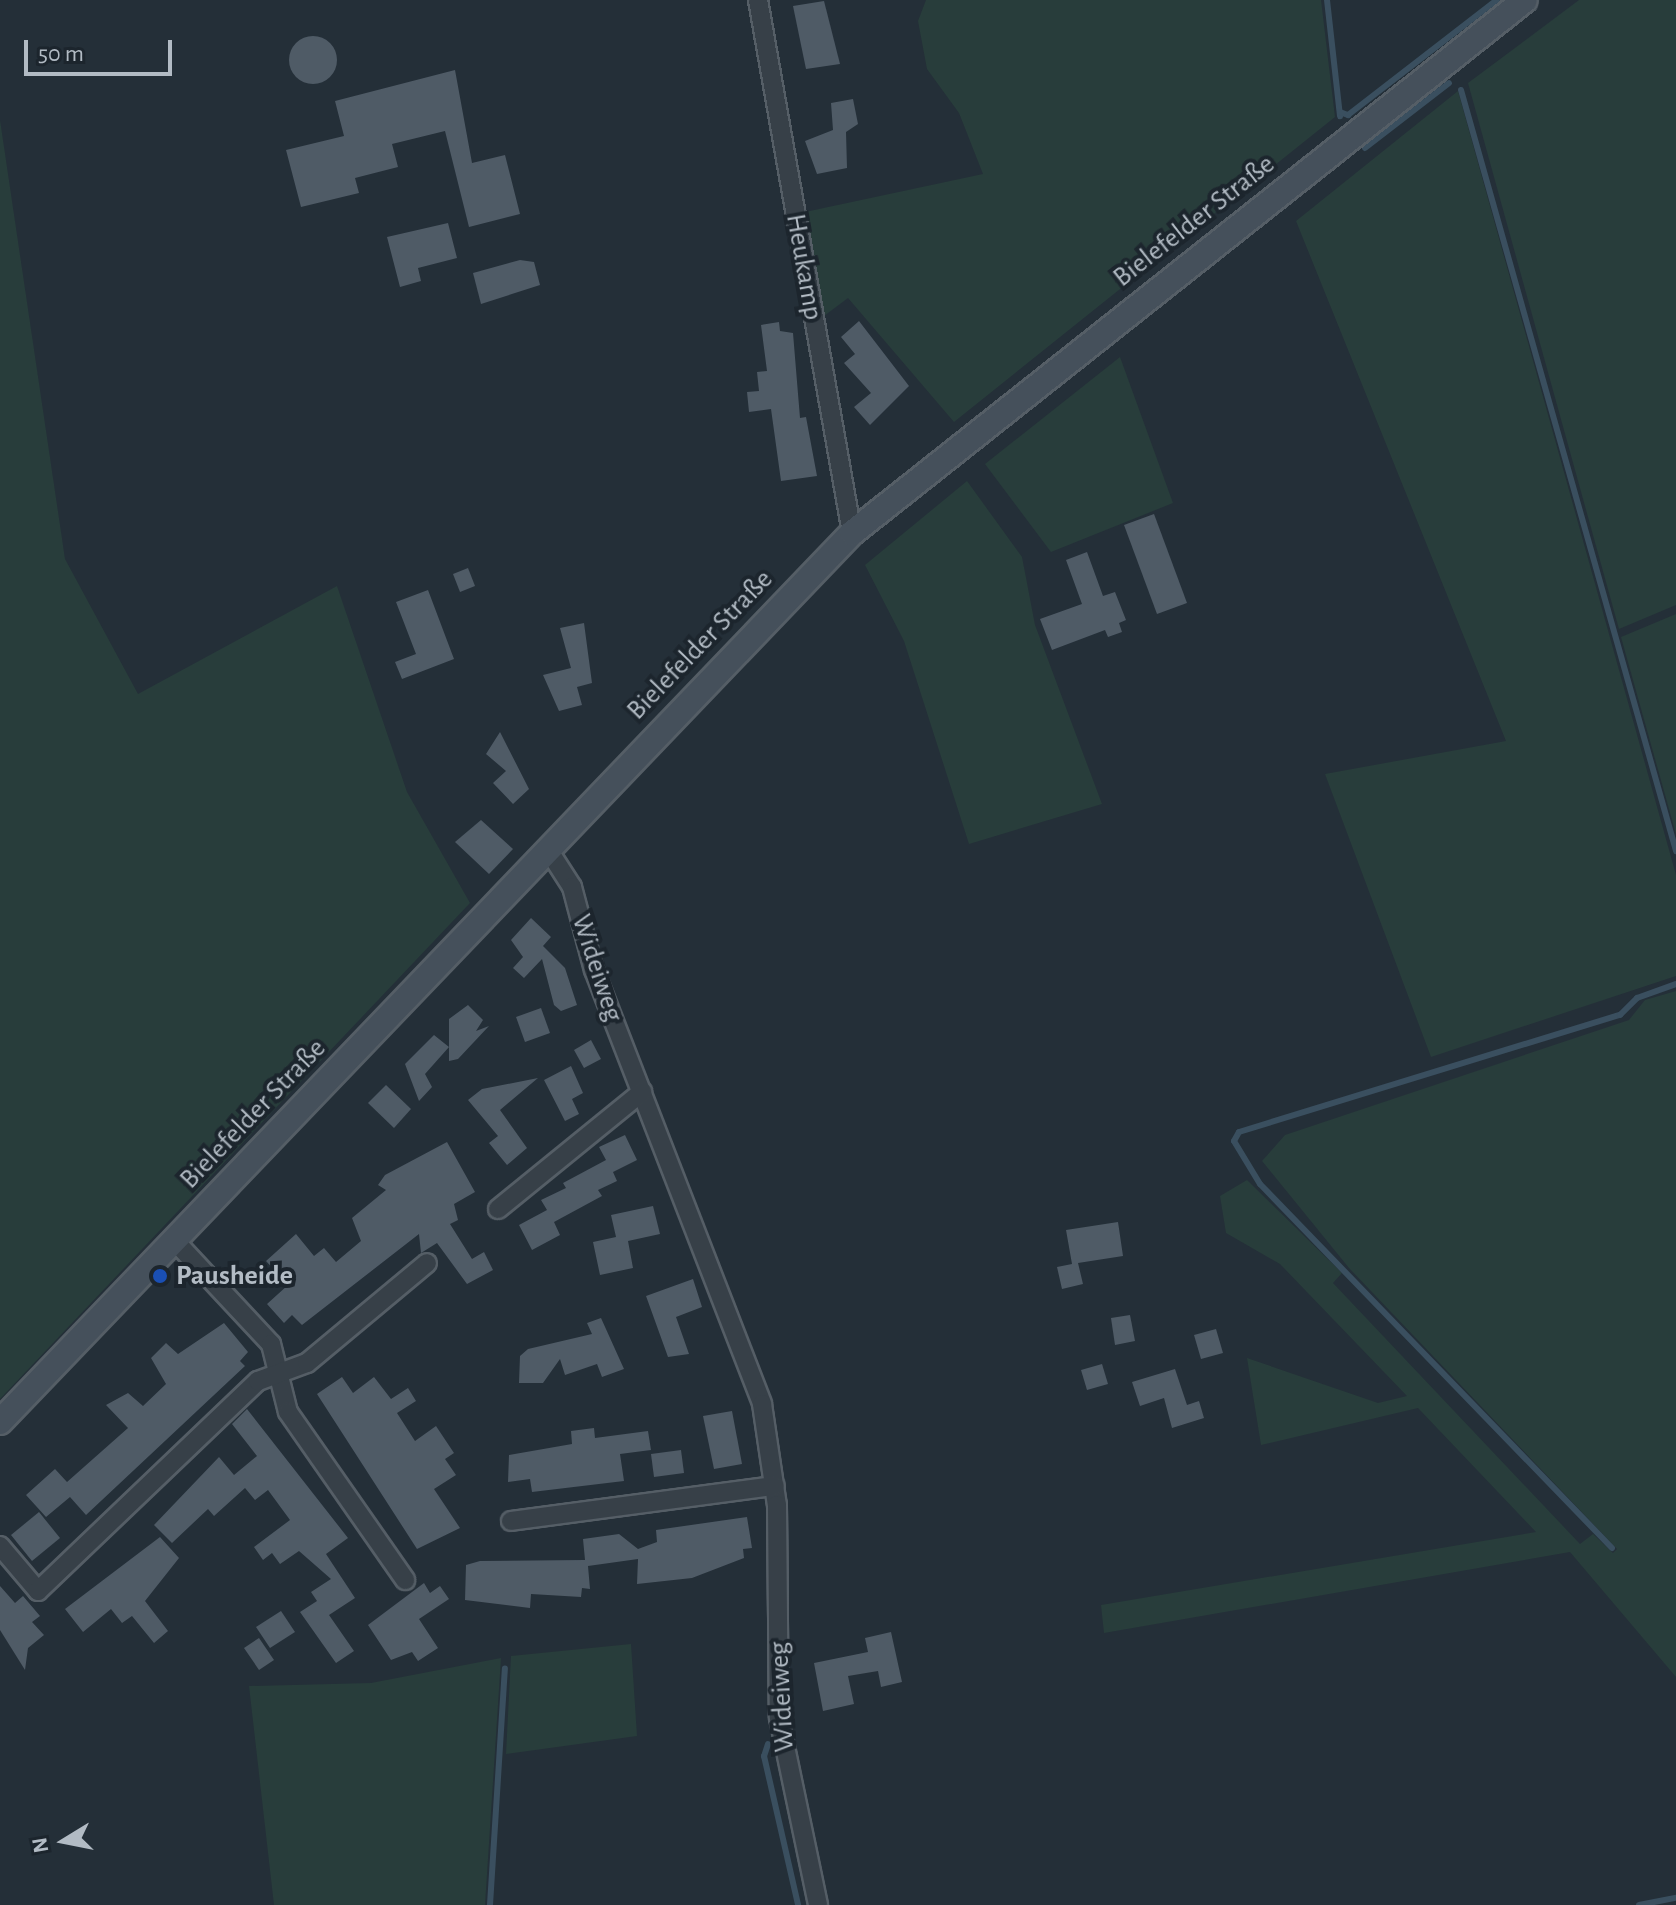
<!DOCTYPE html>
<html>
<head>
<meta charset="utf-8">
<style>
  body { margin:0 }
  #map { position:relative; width:1676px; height:1905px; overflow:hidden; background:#242f38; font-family:"Alegreya Sans",sans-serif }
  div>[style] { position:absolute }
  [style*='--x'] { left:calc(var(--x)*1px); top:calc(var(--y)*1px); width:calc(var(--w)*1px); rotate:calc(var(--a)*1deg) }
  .green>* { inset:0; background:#283d3b }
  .stream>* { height:6px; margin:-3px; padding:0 3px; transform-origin:3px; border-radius:3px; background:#3a4f5f }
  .building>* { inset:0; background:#4f5b66 }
  .round { border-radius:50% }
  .roads { filter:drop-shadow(2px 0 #555e66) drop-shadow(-2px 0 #555e66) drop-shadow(0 2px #555e66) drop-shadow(0 -2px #555e66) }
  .minor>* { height:18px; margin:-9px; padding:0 9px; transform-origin:9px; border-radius:9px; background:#374048 }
  .secondary>* { height:24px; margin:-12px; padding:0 12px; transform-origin:12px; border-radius:12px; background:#45505b }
  .dots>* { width:22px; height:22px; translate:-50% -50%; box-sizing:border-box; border:4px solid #1c252d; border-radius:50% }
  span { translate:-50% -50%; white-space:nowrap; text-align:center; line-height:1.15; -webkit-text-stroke:8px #1c252d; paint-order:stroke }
  .street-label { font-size:28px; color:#b2bbc4 }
  .poi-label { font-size:28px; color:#b2bbc4; font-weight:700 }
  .left { translate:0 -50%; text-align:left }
  .north { position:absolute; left:24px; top:1801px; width:80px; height:80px; -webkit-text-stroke:6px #1c252d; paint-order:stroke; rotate:260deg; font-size:22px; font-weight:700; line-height:32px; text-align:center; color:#b2bbc4 }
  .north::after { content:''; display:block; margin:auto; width:28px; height:36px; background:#b2bbc4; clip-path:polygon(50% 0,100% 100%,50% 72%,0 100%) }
  .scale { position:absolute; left:24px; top:40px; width:148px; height:36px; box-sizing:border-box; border:4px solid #b2bbc4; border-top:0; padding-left:10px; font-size:24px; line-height:28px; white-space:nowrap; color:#b2bbc4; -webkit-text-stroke:6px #1c252d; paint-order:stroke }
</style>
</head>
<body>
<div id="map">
  <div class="green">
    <div style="clip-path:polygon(926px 0,1321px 0,1335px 117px,954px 422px,848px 298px,824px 316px,805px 212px,983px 174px,959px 113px,927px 69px,918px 21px)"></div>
    <div style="clip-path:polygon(1579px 0,1676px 0,1676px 605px,1619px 629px,1468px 83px)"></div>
    <div style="clip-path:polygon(1458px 91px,1676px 875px,1676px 976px,1431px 1057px,1325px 774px,1506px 741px,1296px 221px)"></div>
    <div style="clip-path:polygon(0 120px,65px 559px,138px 694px,337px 586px,407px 792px,470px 903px,0 1399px)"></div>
    <div style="clip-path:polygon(1120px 357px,1173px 503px,1051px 552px,985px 464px)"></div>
    <div style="clip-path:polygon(967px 481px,1022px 557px,1035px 625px,1102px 804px,969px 844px,904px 641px,865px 565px)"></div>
    <div style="clip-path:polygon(1676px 614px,1676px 834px,1621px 637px)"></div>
    <div style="clip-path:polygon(1676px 991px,1676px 1677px,1570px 1552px,1104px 1633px,1101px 1605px,1536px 1532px,1418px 1408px,1261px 1445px,1247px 1358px,1378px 1403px,1407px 1396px,1280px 1264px,1226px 1233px,1220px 1196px,1247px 1180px,1342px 1273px,1333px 1283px,1580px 1544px,1593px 1534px,1613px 1553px,1617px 1549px,1349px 1268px,1262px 1161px,1285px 1135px,1629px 1020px,1645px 1000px)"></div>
    <div style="clip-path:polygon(631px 1644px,637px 1736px,506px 1754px,511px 1656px)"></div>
    <div style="clip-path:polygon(501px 1658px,485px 1905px,274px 1905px,249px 1686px,371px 1683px)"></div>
  </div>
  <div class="stream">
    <div style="--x:1327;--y:0;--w:117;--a:83.6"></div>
    <div style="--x:1461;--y:90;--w:791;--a:74.22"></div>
    <div style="--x:1340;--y:112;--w:9;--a:21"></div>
    <div style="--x:1348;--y:115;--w:188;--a:-37.7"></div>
    <div style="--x:1365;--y:148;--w:106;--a:-37.7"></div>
    <div style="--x:1612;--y:1548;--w:506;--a:-134.04"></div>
    <div style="--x:1260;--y:1184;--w:50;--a:-121.2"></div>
    <div style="--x:1234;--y:1141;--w:10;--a:-61"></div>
    <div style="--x:1239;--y:1132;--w:399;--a:-17.1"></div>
    <div style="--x:1620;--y:1015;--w:24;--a:-45"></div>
    <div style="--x:1637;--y:998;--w:41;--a:-19.7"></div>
    <div style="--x:768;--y:1744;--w:13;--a:108"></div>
    <div style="--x:764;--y:1756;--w:153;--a:77.1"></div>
    <div style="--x:490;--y:1905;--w:237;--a:-86.4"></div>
    <div style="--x:1639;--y:1905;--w:38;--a:-11"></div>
  </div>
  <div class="building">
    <div style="clip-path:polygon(824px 1px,840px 64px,806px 69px,793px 6px)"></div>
    <div class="round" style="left:289px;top:36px;width:48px;height:48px"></div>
    <div style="clip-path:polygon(455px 70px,472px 163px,505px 155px,520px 214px,469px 227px,445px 131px,392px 144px,398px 167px,355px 178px,359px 193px,301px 207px,286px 150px,344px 136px,335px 101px)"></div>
    <div style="clip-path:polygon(853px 99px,858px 124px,846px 132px,847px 168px,817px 174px,805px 141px,833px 130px,831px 103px)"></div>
    <div style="clip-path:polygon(448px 223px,457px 258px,418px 268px,421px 281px,400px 287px,387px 237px)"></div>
    <div style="clip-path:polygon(520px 260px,534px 262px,540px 285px,481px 304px,473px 273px)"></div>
    <div style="clip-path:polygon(859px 321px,909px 386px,870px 425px,854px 407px,871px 393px,844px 363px,855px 354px,841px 337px)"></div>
    <div style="clip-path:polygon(779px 322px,780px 331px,793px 333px,800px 418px,806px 417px,817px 476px,781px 481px,771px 409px,749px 412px,747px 392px,759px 391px,757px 372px,767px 371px,761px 325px)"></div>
    <div style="clip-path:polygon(1154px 514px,1187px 603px,1157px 614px,1124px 525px)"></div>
    <div style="clip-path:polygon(1087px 552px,1103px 596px,1115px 592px,1126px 620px,1119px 623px,1122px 632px,1108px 637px,1105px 630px,1052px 650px,1040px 619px,1082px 604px,1066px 560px)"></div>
    <div style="clip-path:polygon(468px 568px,475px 586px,460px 592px,453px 574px)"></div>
    <div style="clip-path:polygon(428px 590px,454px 659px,402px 679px,395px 662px,416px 654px,396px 602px)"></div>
    <div style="clip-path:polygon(584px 623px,592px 683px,577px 687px,582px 705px,559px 711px,543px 675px,571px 668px,560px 628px)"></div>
    <div style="clip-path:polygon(500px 732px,529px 789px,513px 804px,493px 783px,506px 771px,486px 754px)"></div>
    <div style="clip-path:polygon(481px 820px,513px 849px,489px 874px,455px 842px)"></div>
    <div style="clip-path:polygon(531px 918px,551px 937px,543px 946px,565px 968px,577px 1005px,561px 1011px,554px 1005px,542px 959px,524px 978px,513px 968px,523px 957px,511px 940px)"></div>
    <div style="clip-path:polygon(468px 1005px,483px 1020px,476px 1031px,489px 1026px,458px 1059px,449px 1061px,449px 1047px,425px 1074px,432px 1087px,419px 1101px,405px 1064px,434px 1035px,449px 1047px,449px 1019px)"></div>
    <div style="clip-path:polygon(541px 1008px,550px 1033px,525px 1042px,516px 1017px)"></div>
    <div style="clip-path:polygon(591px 1040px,601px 1059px,584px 1068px,574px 1050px)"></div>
    <div style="clip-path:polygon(571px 1066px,583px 1093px,572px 1099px,579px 1114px,565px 1121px,544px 1080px)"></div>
    <div style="clip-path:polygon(538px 1078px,500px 1110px,527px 1148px,507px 1165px,489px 1143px,498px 1136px,468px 1100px,482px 1089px)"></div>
    <div style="clip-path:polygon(386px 1085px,411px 1109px,394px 1128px,368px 1103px)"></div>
    <div style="clip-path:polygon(625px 1135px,637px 1160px,613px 1172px,617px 1181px,598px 1190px,602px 1196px,554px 1222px,560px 1235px,532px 1250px,519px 1225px,547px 1210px,541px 1200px,566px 1188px,563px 1183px,606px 1160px,599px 1147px)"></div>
    <div style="clip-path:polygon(447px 1142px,475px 1192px,454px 1204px,458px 1220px,450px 1224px,472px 1259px,484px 1252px,493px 1270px,467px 1284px,437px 1243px,421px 1253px,419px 1234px,302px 1325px,292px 1315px,284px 1323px,267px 1304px,288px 1285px,266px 1261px,296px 1234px,314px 1256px,324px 1248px,336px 1262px,361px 1241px,352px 1218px,386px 1190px,378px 1185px,385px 1175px)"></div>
    <div style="clip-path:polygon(653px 1206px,660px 1234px,628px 1241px,633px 1268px,600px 1275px,593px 1242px,616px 1237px,611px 1215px)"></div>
    <div style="clip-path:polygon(1118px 1222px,1123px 1256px,1078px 1263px,1083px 1284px,1062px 1289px,1057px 1267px,1072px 1264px,1066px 1230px)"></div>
    <div style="clip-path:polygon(693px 1279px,702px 1307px,676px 1317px,689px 1354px,668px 1357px,646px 1296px)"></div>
    <div style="clip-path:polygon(1130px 1315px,1135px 1341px,1115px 1345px,1111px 1318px)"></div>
    <div style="clip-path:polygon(601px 1318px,624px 1369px,602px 1377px,597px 1364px,565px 1375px,560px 1359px,543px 1383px,519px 1383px,520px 1356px,528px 1349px,592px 1334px,587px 1323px)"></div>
    <div style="clip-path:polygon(224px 1323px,248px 1352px,240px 1361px,245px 1366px,86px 1515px,70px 1497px,46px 1517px,26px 1495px,55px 1469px,67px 1482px,128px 1428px,106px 1405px,128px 1393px,143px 1406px,166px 1384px,151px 1358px,166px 1343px,178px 1354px)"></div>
    <div style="clip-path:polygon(1216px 1329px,1223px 1353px,1201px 1359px,1194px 1335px)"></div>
    <div style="clip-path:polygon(1102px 1364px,1108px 1384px,1087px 1390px,1081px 1370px)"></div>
    <div style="clip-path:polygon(1175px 1369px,1187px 1405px,1199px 1401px,1204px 1418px,1172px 1428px,1164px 1398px,1140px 1406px,1132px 1382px)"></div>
    <div style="clip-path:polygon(342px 1377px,353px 1393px,374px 1377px,391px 1399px,408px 1388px,416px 1401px,397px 1413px,415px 1441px,436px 1426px,454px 1453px,445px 1459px,456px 1475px,434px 1489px,460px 1528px,417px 1549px,317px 1394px)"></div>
    <div style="clip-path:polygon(247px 1409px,348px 1538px,326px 1554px,355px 1598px,329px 1615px,354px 1651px,336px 1663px,300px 1612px,317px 1601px,311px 1592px,331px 1579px,299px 1551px,280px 1564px,272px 1553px,263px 1560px,254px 1547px,290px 1520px,268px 1490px,255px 1500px,245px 1488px,214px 1516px,208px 1509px,172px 1543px,154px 1525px,219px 1457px,234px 1475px,257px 1456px,232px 1424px)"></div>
    <div style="clip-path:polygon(732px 1411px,742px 1464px,714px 1469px,703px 1416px)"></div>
    <div style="clip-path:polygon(594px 1428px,595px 1438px,648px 1431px,651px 1450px,620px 1454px,624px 1481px,532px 1492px,530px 1479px,508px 1482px,509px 1455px,572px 1444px,571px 1431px)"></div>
    <div style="clip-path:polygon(681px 1450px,684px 1473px,654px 1477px,651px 1454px)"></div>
    <div style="clip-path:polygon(39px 1512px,60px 1538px,32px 1561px,11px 1535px)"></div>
    <div style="clip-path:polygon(747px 1517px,752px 1548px,743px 1549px,744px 1558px,692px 1578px,637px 1584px,638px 1559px,588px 1566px,590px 1589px,582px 1588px,581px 1597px,531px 1594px,530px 1608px,465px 1600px,466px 1565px,480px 1561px,585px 1560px,583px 1539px,619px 1534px,638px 1549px,657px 1542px,656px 1530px)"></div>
    <div style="clip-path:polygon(160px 1537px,179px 1558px,145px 1601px,168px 1631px,154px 1643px,132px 1616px,122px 1623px,111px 1609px,83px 1632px,65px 1609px)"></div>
    <div style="clip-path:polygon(424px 1583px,430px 1593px,440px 1586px,449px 1599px,419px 1619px,438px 1648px,418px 1661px,412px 1652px,391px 1660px,368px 1625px)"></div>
    <div style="clip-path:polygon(0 1586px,15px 1603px,23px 1596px,40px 1616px,32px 1622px,44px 1635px,28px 1648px,25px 1670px,0 1630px)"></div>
    <div style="clip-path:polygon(281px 1611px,295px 1632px,270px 1648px,256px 1627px)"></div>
    <div style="clip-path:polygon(891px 1632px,902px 1682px,881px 1687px,878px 1671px,848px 1676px,854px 1704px,823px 1711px,814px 1663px,868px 1652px,865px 1638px)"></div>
    <div style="clip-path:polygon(259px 1638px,274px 1660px,259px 1670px,244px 1648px)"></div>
  </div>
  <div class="roads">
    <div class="minor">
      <div style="--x:758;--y:0;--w:541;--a:80"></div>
      <div style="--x:547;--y:848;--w:46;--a:57.3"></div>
      <div style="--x:572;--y:887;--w:86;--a:75.2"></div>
      <div style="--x:594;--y:970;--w:465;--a:68.8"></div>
      <div style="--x:762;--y:1404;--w:102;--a:81.6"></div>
      <div style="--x:777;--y:1505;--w:213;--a:89.5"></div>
      <div style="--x:779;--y:1718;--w:191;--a:78.2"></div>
      <div style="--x:498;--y:1209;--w:186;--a:-39.1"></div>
      <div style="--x:174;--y:1240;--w:142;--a:47"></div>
      <div style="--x:271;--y:1344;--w:70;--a:76"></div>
      <div style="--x:288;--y:1412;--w:205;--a:55.1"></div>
      <div style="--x:511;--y:1521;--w:266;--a:-7.6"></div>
      <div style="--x:0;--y:1546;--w:59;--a:49.8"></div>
      <div style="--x:38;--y:1591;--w:304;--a:-43.7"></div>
      <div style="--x:258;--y:1381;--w:52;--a:-20.2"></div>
      <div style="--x:307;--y:1363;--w:156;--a:-39.8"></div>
    </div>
    <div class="secondary">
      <div style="--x:0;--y:1422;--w:1231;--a:-46.22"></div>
      <div style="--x:852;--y:533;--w:858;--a:-38.38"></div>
    </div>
  </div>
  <div class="dots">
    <div style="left:160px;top:1276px;background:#1a4fb4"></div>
  </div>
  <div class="street-label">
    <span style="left:1194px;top:221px;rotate:-38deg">Bielefelder Straße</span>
    <span style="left:804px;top:267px;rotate:80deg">Heukamp</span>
    <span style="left:700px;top:645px;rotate:-46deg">Bielefelder Straße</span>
    <span style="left:597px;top:968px;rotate:72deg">Wideiweg</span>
    <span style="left:253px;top:1114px;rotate:-46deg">Bielefelder Straße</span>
    <span style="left:782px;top:1697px;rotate:-93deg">Wideiweg</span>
  </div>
  <div class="poi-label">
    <span class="left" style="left:176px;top:1276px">Pausheide</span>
  </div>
  <div class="north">N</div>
  <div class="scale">50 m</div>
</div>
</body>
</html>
